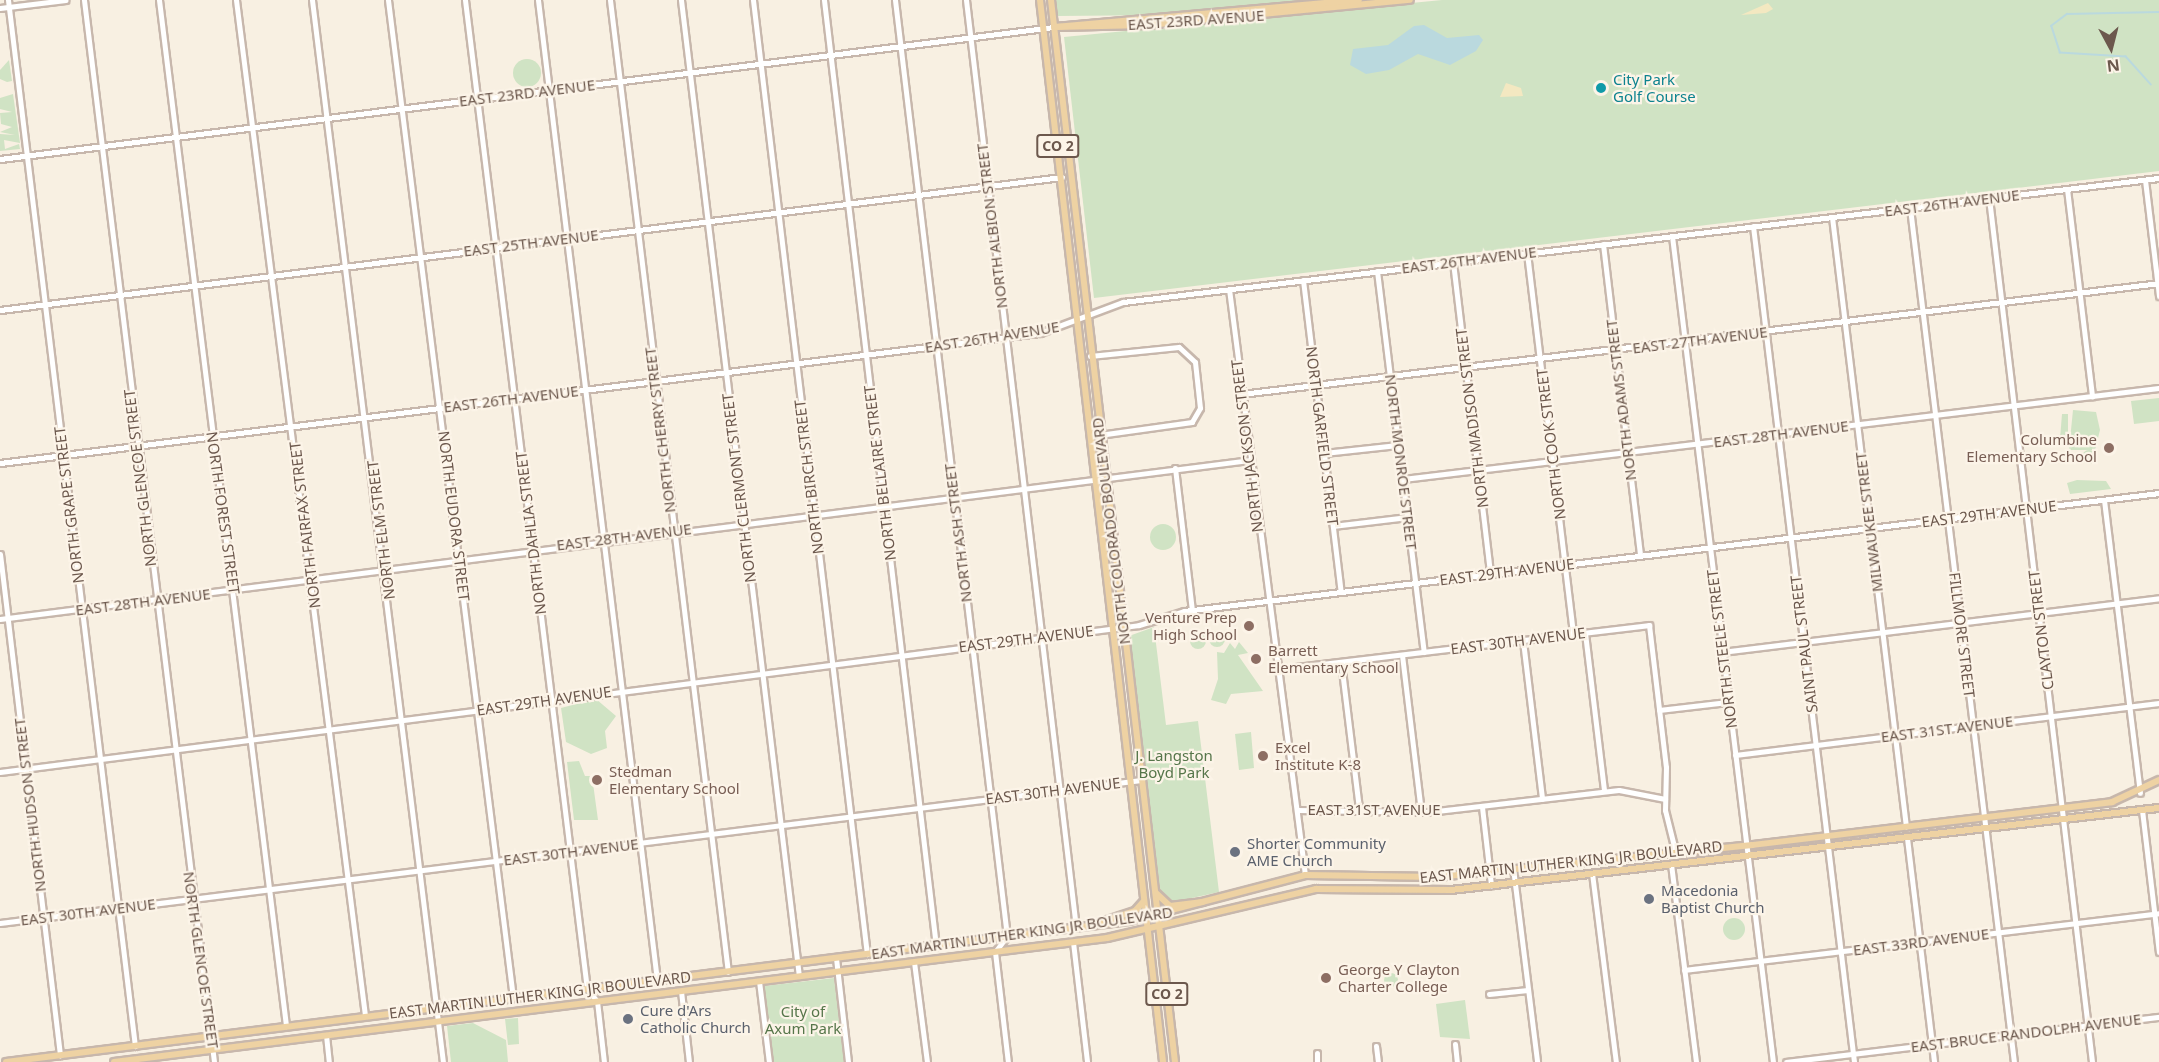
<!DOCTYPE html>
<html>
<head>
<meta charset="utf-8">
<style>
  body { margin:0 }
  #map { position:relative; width:2159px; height:1062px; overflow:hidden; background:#f8f0e2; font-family:"Noto Sans",sans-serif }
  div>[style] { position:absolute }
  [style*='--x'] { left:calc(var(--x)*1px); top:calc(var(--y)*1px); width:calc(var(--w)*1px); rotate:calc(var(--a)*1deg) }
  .green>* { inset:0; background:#d0e3c4 }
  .round { border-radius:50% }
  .sand>* { inset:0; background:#f3e8c1 }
  .water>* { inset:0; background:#bad9de }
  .stream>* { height:1.5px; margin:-0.75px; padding:0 0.75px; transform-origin:0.75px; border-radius:0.75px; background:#bad9de }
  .roads { filter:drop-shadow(2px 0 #c7b7ac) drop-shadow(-2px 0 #c7b7ac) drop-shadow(0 2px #c7b7ac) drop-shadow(0 -2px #c7b7ac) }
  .minor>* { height:5px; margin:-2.5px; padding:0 2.5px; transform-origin:2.5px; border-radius:2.5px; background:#fff }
  .major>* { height:6px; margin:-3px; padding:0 3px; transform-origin:3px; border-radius:3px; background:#eed2a3 }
  .dots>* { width:16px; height:16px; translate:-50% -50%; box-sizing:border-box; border:3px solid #fcf4e8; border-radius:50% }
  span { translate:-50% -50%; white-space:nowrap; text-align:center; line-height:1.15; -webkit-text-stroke:4.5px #fcf4e8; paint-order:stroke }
  .shield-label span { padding:2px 4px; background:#fcf4e8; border:2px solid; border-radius:4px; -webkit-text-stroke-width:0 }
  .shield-label { font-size:14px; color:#6c584d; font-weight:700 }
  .street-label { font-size:15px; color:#6c584d }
  .culture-label { font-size:15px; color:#0d838f }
  .left { translate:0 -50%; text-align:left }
  .education-label { font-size:15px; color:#785e54 }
  .right { translate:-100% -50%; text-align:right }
  .park-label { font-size:15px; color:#56764a }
  .worship-label { font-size:15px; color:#5b616d }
  .north { position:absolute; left:2081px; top:18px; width:60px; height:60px; -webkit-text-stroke:4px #fcf4e8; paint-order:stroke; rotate:173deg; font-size:16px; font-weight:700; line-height:24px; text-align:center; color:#6c584d }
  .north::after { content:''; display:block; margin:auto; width:21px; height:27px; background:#6c584d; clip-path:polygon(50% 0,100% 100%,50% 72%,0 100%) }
</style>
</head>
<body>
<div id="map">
  <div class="green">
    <div style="clip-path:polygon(1055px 0,1323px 0,1171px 15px,1057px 16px)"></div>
    <div style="clip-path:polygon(1442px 0,2159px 0,2159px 171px,1094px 298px,1064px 37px)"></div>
    <div class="round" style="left:513px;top:59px;width:28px;height:28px"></div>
    <div style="clip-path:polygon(9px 60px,12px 81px,7px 82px,0 79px,0 70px)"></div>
    <div style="clip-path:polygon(13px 94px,20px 143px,4px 140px,5px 149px,19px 144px,20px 149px,0 151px,0 134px,15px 135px,0 132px,12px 127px,1px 124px,0 113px,12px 112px,0 109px,0 98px)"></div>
    <div style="clip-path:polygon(2159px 398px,2159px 421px,2134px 424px,2131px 401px)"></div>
    <div style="clip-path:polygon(2073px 410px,2096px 412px,2100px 430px,2095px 450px,2069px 450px)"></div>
    <div style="clip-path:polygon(2062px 414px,2068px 414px,2068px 442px,2060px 439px)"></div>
    <div class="round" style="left:2082px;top:450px;width:14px;height:14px"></div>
    <div style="clip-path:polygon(2077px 480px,2106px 481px,2111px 489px,2070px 494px,2067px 483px)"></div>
    <div class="round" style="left:1150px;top:524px;width:26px;height:26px"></div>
    <div style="clip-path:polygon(1154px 627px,1166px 725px,1198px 721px,1219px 892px,1174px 902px,1161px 897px,1160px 890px,1129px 636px)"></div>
    <div class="round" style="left:1209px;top:631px;width:16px;height:16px"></div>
    <div class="round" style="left:1190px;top:633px;width:16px;height:16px"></div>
    <div style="clip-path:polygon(1239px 642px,1248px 653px,1238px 655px,1263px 691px,1231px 694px,1226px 704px,1211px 700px,1218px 679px,1217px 652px,1224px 653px,1230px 643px,1235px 649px)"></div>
    <div style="clip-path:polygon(596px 699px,616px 716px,605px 731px,607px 748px,591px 754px,566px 742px,561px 708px)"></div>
    <div style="clip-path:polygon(1251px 732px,1254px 768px,1239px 770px,1235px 734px)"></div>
    <div style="clip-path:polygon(579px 761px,585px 776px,592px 776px,598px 820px,574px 820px,567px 762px)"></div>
    <div class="round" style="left:1723px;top:918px;width:22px;height:22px"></div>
    <div class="round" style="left:1384px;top:973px;width:14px;height:14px"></div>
    <div style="clip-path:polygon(834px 978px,844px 1062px,773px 1062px,764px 986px)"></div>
    <div style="clip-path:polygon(1465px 1000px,1470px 1039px,1440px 1037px,1436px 1004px)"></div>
    <div style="clip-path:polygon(518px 1018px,519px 1044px,508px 1045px,505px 1019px)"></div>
    <div style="clip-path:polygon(473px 1023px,506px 1040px,508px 1062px,451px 1062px,447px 1026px)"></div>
  </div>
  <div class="sand">
    <div style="clip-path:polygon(1768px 3px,1773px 9px,1766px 13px,1741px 15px)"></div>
    <div style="clip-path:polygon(1506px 83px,1521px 88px,1523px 96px,1500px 97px)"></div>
  </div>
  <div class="water">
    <div style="clip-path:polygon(1424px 25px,1447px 38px,1479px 35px,1483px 40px,1476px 51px,1450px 65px,1418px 54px,1389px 70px,1366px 74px,1350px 65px,1353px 49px,1388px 45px,1414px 26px)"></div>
  </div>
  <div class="stream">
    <div style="--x:2151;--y:85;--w:38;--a:-132"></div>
    <div style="--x:2126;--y:57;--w:66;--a:-176.5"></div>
    <div style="--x:2060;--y:53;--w:28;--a:-108"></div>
    <div style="--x:2051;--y:26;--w:20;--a:-37"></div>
    <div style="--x:2067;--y:14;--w:92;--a:-1.2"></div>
  </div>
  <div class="roads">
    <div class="minor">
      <div style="--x:8;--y:0;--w:1054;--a:83.08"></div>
      <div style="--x:84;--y:0;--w:1070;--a:83.02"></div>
      <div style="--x:159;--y:0;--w:1034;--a:82.94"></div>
      <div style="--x:236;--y:0;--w:1024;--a:82.76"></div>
      <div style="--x:312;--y:0;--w:1070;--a:82.97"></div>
      <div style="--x:388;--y:0;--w:1006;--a:82.86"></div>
      <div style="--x:465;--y:0;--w:996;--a:82.97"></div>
      <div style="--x:587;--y:989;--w:16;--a:50"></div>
      <div style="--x:597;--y:1001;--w:61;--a:83.5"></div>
      <div style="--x:538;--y:0;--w:988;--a:83.08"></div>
      <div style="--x:610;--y:0;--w:979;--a:83.08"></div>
      <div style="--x:681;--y:0;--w:983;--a:83.11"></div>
      <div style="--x:753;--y:0;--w:961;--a:83.19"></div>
      <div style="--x:824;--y:0;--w:953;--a:83.25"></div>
      <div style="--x:895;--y:0;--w:943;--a:83.18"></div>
      <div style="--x:1007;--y:936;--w:20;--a:127"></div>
      <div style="--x:995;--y:952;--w:111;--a:83.3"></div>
      <div style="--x:966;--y:0;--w:934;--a:83.24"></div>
      <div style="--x:0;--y:8;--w:66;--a:-6.9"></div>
      <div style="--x:0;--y:159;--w:1062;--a:-7.14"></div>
      <div style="--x:2145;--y:180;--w:117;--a:83.1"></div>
      <div style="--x:2067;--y:189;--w:209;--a:83.1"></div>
      <div style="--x:1989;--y:198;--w:870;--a:83.2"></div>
      <div style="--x:1910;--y:208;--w:860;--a:83.06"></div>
      <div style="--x:1832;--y:217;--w:614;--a:83.08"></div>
      <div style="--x:1753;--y:226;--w:842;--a:83.11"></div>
      <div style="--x:1672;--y:236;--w:832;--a:83.03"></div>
      <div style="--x:1603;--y:244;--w:314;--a:83.2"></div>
      <div style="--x:1527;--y:253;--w:385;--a:83.1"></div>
      <div style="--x:1453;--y:262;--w:314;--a:83.2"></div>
      <div style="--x:1377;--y:271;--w:384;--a:83"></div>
      <div style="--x:1303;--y:280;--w:314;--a:83.1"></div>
      <div style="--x:1229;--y:289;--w:591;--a:82.61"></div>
      <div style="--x:0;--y:310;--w:1070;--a:-7.14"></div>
      <div style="--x:1090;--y:356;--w:89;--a:-5.8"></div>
      <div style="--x:1179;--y:347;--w:22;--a:43"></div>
      <div style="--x:1195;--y:362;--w:46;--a:83.8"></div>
      <div style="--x:1200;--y:408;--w:16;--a:120"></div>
      <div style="--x:1192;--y:422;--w:94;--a:172"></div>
      <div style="--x:1241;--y:394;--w:925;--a:-6.89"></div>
      <div style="--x:1324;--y:453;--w:74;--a:-6.2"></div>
      <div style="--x:0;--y:463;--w:1048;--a:-7.13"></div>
      <div style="--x:1040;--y:333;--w:89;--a:-20.5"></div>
      <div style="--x:1123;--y:302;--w:1043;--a:-6.83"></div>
      <div style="--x:1175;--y:468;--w:143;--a:83.2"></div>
      <div style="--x:1403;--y:479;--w:761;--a:-6.86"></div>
      <div style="--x:2104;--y:500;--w:295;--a:83"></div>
      <div style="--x:1333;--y:526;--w:75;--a:-6.9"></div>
      <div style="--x:0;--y:554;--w:505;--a:83.17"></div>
      <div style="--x:0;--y:619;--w:1259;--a:-7.25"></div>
      <div style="--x:1585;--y:633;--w:159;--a:83.1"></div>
      <div style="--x:1523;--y:641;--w:159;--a:83.1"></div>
      <div style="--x:1722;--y:652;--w:440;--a:-7"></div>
      <div style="--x:1402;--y:655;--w:158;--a:83.1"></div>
      <div style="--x:1341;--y:662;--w:147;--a:83"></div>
      <div style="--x:1280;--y:669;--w:372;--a:-6.8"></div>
      <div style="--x:1649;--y:625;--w:143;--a:83.2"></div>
      <div style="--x:1666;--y:767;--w:43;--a:91.3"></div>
      <div style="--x:1665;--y:810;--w:41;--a:76"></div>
      <div style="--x:1659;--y:710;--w:69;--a:-6.6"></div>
      <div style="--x:1735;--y:755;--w:427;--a:-7"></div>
      <div style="--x:0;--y:772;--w:1148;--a:-7.35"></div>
      <div style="--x:1139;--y:625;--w:47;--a:-17.3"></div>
      <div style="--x:1184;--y:611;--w:982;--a:-6.9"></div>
      <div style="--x:1482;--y:807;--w:79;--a:83.4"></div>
      <div style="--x:1297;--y:810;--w:131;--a:0.9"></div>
      <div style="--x:1428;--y:812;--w:192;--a:-6.6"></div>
      <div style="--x:1619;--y:790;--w:47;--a:11.1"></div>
      <div style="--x:2142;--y:810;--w:143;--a:83.2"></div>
      <div style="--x:1907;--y:838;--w:226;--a:83.1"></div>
      <div style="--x:1671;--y:864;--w:200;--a:82.8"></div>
      <div style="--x:1513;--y:868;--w:195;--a:82.9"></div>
      <div style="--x:1592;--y:873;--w:191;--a:82.8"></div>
      <div style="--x:0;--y:923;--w:1150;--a:-7.14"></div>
      <div style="--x:1073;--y:942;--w:121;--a:83.3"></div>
      <div style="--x:836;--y:958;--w:105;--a:83.4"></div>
      <div style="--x:914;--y:962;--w:101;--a:82.6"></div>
      <div style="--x:1684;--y:970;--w:478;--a:-6.8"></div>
      <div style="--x:759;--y:981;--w:82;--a:83"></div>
      <div style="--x:681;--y:991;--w:71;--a:83.6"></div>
      <div style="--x:1489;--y:994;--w:39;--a:-6"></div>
      <div style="--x:326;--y:1035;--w:27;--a:84"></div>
      <div style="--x:1455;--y:1044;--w:18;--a:84"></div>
      <div style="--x:1376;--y:1046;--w:16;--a:83"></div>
      <div style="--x:1317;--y:1062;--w:9;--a:-90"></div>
      <div style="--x:1786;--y:1062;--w:376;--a:-6.9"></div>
    </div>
    <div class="major">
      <div style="--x:1040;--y:0;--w:1069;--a:83.39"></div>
      <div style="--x:1051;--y:0;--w:1069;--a:83.34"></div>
      <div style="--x:1054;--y:27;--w:94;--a:-1.2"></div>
      <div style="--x:1148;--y:25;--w:263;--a:-5.5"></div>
      <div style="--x:1055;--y:27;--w:305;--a:-5.1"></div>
      <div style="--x:1156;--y:893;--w:19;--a:43"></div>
      <div style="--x:1170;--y:906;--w:33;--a:-7"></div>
      <div style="--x:1101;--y:922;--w:36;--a:-18"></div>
      <div style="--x:1135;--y:911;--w:13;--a:-48"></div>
      <div style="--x:6;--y:1062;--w:1132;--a:-7.16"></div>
      <div style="--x:1129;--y:921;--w:182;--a:-14.6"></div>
      <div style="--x:1305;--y:875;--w:132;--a:0.9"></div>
      <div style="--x:1437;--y:877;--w:317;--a:-5.8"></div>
      <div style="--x:1752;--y:845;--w:363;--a:-6.8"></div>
      <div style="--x:2112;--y:802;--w:52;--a:-25.1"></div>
      <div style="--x:114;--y:1062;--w:1001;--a:-7.12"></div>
      <div style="--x:1107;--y:938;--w:215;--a:-13.2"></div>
      <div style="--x:1316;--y:889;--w:135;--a:0.4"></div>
      <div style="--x:1451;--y:890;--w:713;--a:-6.61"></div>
    </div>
  </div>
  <div class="dots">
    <div style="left:1601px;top:88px;background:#0f9aa8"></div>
    <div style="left:2109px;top:448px;background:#8d6e63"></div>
    <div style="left:1249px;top:626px;background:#8d6e63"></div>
    <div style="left:1256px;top:659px;background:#8d6e63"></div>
    <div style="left:1263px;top:756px;background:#8d6e63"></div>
    <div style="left:597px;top:780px;background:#8d6e63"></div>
    <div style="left:1235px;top:852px;background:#6b7280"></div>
    <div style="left:1649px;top:899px;background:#6b7280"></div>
    <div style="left:1326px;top:978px;background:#8d6e63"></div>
    <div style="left:628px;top:1019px;background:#6b7280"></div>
  </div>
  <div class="shield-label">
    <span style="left:1058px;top:146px">CO 2</span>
    <span style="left:1167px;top:994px">CO 2</span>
  </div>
  <div class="street-label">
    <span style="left:1196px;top:20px;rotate:-4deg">EAST 23RD AVENUE</span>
    <span style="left:527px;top:93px;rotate:-7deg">EAST 23RD AVENUE</span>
    <span style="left:1952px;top:203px;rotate:-7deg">EAST 26TH AVENUE</span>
    <span style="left:992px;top:226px;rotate:-97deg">NORTH ALBION STREET</span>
    <span style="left:531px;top:243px;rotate:-7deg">EAST 25TH AVENUE</span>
    <span style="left:1469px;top:260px;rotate:-7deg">EAST 26TH AVENUE</span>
    <span style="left:992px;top:337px;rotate:-9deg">EAST 26TH AVENUE</span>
    <span style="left:1700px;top:340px;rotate:-7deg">EAST 27TH AVENUE</span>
    <span style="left:511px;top:399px;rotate:-7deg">EAST 26TH AVENUE</span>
    <span style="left:1621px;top:400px;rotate:-97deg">NORTH ADAMS STREET</span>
    <span style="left:1472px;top:418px;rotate:-97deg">NORTH MADISON STREET</span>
    <span style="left:660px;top:430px;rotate:-97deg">NORTH CHERRY STREET</span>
    <span style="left:1781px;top:434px;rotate:-7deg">EAST 28TH AVENUE</span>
    <span style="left:1322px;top:436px;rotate:83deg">NORTH GARFIELD STREET</span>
    <span style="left:1551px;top:444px;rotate:-97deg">NORTH COOK STREET</span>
    <span style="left:1247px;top:446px;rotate:-97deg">NORTH JACKSON STREET</span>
    <span style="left:1401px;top:462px;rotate:83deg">NORTH MONROE STREET</span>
    <span style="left:880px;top:473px;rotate:-97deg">NORTH BELLAIRE STREET</span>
    <span style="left:809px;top:477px;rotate:-97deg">NORTH BIRCH STREET</span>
    <span style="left:140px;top:478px;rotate:-97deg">NORTH GLENCOE STREET</span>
    <span style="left:739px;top:488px;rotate:-97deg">NORTH CLERMONT STREET</span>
    <span style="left:69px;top:505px;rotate:-97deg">NORTH GRAPE STREET</span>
    <span style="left:223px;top:513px;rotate:82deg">NORTH FOREST STREET</span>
    <span style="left:1989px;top:514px;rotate:-7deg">EAST 29TH AVENUE</span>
    <span style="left:454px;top:516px;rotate:83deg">NORTH EUDORA STREET</span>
    <span style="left:1869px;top:522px;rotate:-97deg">MILWAUKEE STREET</span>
    <span style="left:305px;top:525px;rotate:-97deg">NORTH FAIRFAX STREET</span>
    <span style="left:381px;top:530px;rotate:-97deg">NORTH ELM STREET</span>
    <span style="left:1111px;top:531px;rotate:-97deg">NORTH COLORADO BOULEVARD</span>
    <span style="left:531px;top:533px;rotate:-97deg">NORTH DAHLIA STREET</span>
    <span style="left:958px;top:533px;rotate:-97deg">NORTH ASH STREET</span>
    <span style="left:624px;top:537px;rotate:-7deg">EAST 28TH AVENUE</span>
    <span style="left:1507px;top:572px;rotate:-7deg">EAST 29TH AVENUE</span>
    <span style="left:143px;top:602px;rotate:-7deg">EAST 28TH AVENUE</span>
    <span style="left:2041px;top:630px;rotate:-97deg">CLAYTON STREET</span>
    <span style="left:1962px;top:635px;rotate:83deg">FILLMORE STREET</span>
    <span style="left:1026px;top:639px;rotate:-7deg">EAST 29TH AVENUE</span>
    <span style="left:1518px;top:641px;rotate:-7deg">EAST 30TH AVENUE</span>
    <span style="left:1804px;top:644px;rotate:-97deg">SAINT PAUL STREET</span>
    <span style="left:1722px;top:649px;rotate:-97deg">NORTH STEELE STREET</span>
    <span style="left:544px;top:701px;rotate:-8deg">EAST 29TH AVENUE</span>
    <span style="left:1947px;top:729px;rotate:-7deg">EAST 31ST AVENUE</span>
    <span style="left:1053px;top:791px;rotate:-7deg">EAST 30TH AVENUE</span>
    <span style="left:30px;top:805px;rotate:-97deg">NORTH HUDSON STREET</span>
    <span style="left:1374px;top:810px">EAST 31ST AVENUE</span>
    <span style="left:571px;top:852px;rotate:-7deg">EAST 30TH AVENUE</span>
    <span style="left:1571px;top:862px;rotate:-6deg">EAST MARTIN LUTHER KING JR BOULEVARD</span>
    <span style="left:88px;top:912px;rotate:-7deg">EAST 30TH AVENUE</span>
    <span style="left:1022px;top:933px;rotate:-8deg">EAST MARTIN LUTHER KING JR BOULEVARD</span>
    <span style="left:1921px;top:942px;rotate:-7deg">EAST 33RD AVENUE</span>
    <span style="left:201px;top:960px;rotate:82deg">NORTH GLENCOE STREET</span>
    <span style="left:540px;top:995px;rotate:-7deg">EAST MARTIN LUTHER KING JR BOULEVARD</span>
    <span style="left:2026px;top:1033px;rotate:-7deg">EAST BRUCE RANDOLPH AVENUE</span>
  </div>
  <div class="culture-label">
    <span class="left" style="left:1613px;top:88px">City Park<br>Golf Course</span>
  </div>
  <div class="education-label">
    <span class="right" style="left:2097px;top:448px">Columbine<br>Elementary School</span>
    <span class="right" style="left:1237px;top:626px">Venture Prep<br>High School</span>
    <span class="left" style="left:1268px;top:659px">Barrett<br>Elementary School</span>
    <span class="left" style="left:1275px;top:756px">Excel<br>Institute K-8</span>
    <span class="left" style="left:609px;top:780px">Stedman<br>Elementary School</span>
    <span class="left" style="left:1338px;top:978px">George Y Clayton<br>Charter College</span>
  </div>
  <div class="park-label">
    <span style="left:1174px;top:764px">J. Langston<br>Boyd Park</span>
    <span style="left:803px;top:1020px">City of<br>Axum Park</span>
  </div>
  <div class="worship-label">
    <span class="left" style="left:1247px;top:852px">Shorter Community<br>AME Church</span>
    <span class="left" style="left:1661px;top:899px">Macedonia<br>Baptist Church</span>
    <span class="left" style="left:640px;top:1019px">Cure d'Ars<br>Catholic Church</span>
  </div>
  <div class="north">N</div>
</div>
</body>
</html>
